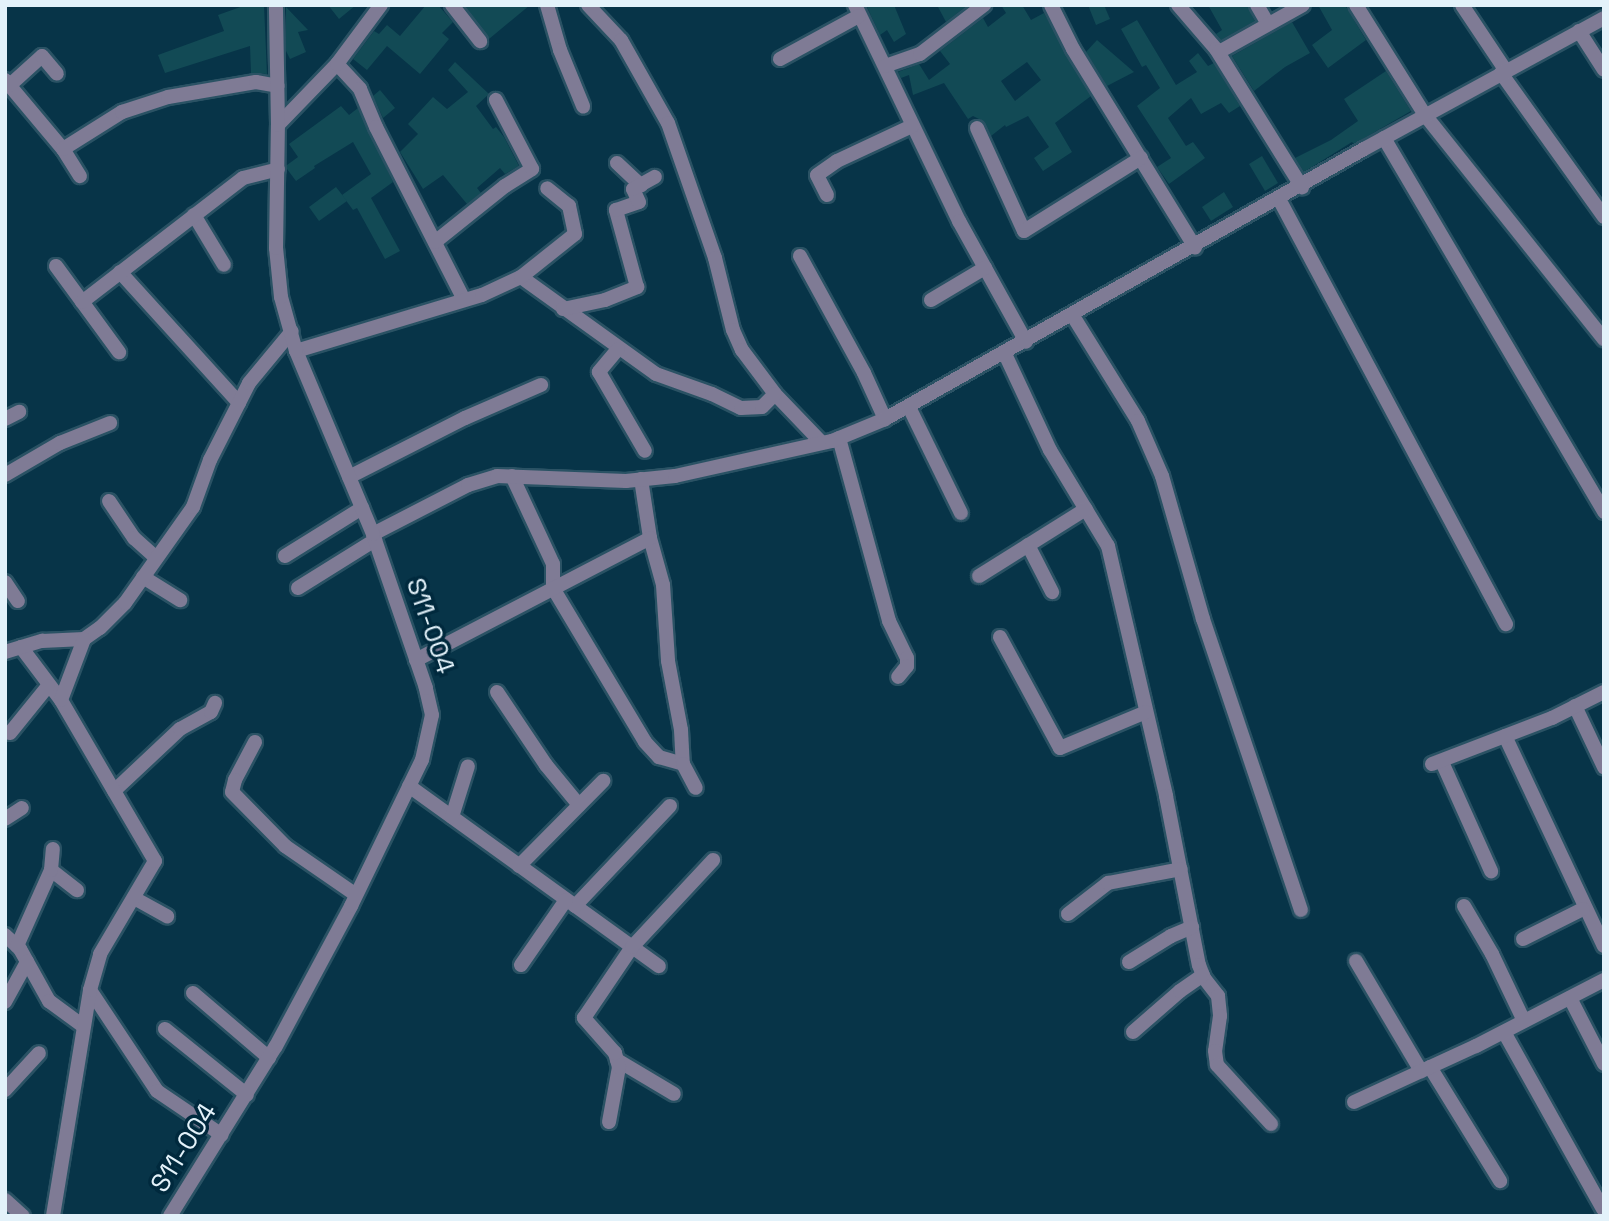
<!DOCTYPE html>
<html>
<head>
<meta charset="utf-8">
<style>
  body { margin:0 }
  #map { position:relative; width:1609px; height:1221px; overflow:hidden; background:#073448; font-family:"Space Grotesk",sans-serif }
  div>[style] { position:absolute }
  [style*='--x'] { left:calc(var(--x)*1px); top:calc(var(--y)*1px); width:calc(var(--w)*1px); rotate:calc(var(--a)*1deg) }
  .building>* { inset:0; background:#124a55 }
  .roads { filter:drop-shadow(2px 0 #2a5264) drop-shadow(-2px 0 #2a5264) drop-shadow(0 2px #2a5264) drop-shadow(0 -2px #2a5264) }
  .minor>* { height:14px; margin:-7px; padding:0 7px; transform-origin:7px; border-radius:7px; background:#7f7b95 }
  .tertiary>* { height:14px; margin:-7px; padding:0 7px; transform-origin:7px; border-radius:7px; background:#7f7b95 }
  span { translate:-50% -50%; white-space:nowrap; text-align:center; line-height:1.15; -webkit-text-stroke:7px #00293d; paint-order:stroke }
  .street-label { font-size:26px; color:#e3f2fa }
  .frame { position:absolute; inset:0; border:7px solid #e3f2fa; pointer-events:none }
</style>
</head>
<body>
<div id="map">
  <div class="building">
    <div style="clip-path:polygon(246px 5px,264px 5px,267px 74px,251px 73px,250px 46px,165px 73px,158px 55px,224px 31px,218px 15px)"></div>
    <div style="clip-path:polygon(328px 5px,356px 5px,339px 19px)"></div>
    <div style="clip-path:polygon(426px 5px,438px 5px,453px 22px,442px 33px,449px 39px,420px 74px,387px 46px,367px 70px,353px 59px,374px 31px,379px 34px,387px 25px,400px 36px)"></div>
    <div style="clip-path:polygon(464px 5px,530px 5px,489px 39px)"></div>
    <div style="clip-path:polygon(873px 5px,894px 5px,906px 34px,894px 42px,887px 30px,880px 35px,867px 7px)"></div>
    <div style="clip-path:polygon(937px 5px,968px 5px,946px 22px)"></div>
    <div style="clip-path:polygon(evenodd,1001px 5px,1022px 5px,1031px 20px,1044px 13px,1091px 96px,1055px 123px,1072px 152px,1043px 171px,1034px 158px,1049px 147px,1028px 116px,1006px 127px,1005px 125px,991px 136px,983px 121px,973px 116px,968px 119px,944px 83px,913px 95px,909px 75px,901px 78px,898px 72px,919px 64px,929px 80px,950px 64px,940px 51px,983px 18px,988px 27px,1006px 13px,1001px 5px,1027px 62px,1041px 80px,1015px 101px,1001px 81px,1027px 62px)"></div>
    <div style="clip-path:polygon(1088px 5px,1104px 5px,1110px 19px,1096px 25px)"></div>
    <div style="clip-path:polygon(1208px 5px,1247px 5px,1255px 21px,1221px 40px,1216px 34px,1222px 30px)"></div>
    <div style="clip-path:polygon(1318px 5px,1345px 5px,1366px 40px,1328px 68px,1312px 45px,1332px 30px)"></div>
    <div style="clip-path:polygon(286px 7px,308px 30px,298px 32px,306px 52px,290px 59px,286px 51px)"></div>
    <div style="clip-path:polygon(1137px 20px,1176px 85px,1197px 72px,1189px 61px,1198px 53px,1208px 66px,1214px 63px,1240px 106px,1229px 113px,1221px 103px,1201px 114px,1191px 98px,1168px 118px,1186px 146px,1193px 142px,1205px 158px,1169px 184px,1157px 167px,1171px 158px,1137px 106px,1160px 88px,1146px 65px,1142px 67px,1121px 29px)"></div>
    <div style="clip-path:polygon(1292px 22px,1310px 53px,1285px 67px,1254px 91px,1232px 56px)"></div>
    <div style="clip-path:polygon(1097px 40px,1134px 72px,1107px 86px,1086px 52px)"></div>
    <div style="clip-path:polygon(455px 62px,489px 94px,476px 106px,493px 129px,496px 127px,504px 137px,519px 166px,505px 174px,500px 168px,477px 188px,481px 193px,467px 204px,443px 175px,423px 189px,400px 152px,418px 134px,408px 124px,433px 97px,447px 109px,468px 92px,448px 70px)"></div>
    <div style="clip-path:polygon(1386px 71px,1411px 111px,1354px 144px,1352px 142px,1304px 172px,1295px 158px,1331px 140px,1358px 121px,1344px 99px)"></div>
    <div style="clip-path:polygon(380px 90px,395px 108px,383px 118px,373px 96px)"></div>
    <div style="clip-path:polygon(341px 106px,349px 115px,358px 108px,393px 182px,371px 198px,400px 251px,385px 259px,357px 208px,353px 210px,342px 195px,371px 174px,353px 142px,314px 166px,315px 168px,296px 181px,287px 169px,287px 165px,298px 157px,289px 144px)"></div>
    <div style="clip-path:polygon(1262px 156px,1278px 183px,1265px 191px,1249px 164px)"></div>
    <div style="clip-path:polygon(336px 187px,347px 201px,319px 221px,309px 207px)"></div>
    <div style="clip-path:polygon(1224px 192px,1233px 207px,1211px 221px,1202px 207px)"></div>
  </div>
  <div class="roads">
    <div class="minor">
      <div style="--x:452;--y:5;--w:46;--a:52.1"></div>
      <div style="--x:547;--y:5;--w:47;--a:73.9"></div>
      <div style="--x:560;--y:50;--w:61;--a:67.7"></div>
      <div style="--x:588;--y:5;--w:48;--a:46.7"></div>
      <div style="--x:621;--y:40;--w:95;--a:60.5"></div>
      <div style="--x:668;--y:123;--w:143;--a:70.8"></div>
      <div style="--x:715;--y:258;--w:74;--a:76"></div>
      <div style="--x:733;--y:330;--w:22;--a:66"></div>
      <div style="--x:742;--y:350;--w:55;--a:53.1"></div>
      <div style="--x:775;--y:394;--w:66;--a:46.2"></div>
      <div style="--x:855;--y:5;--w:240;--a:64.3"></div>
      <div style="--x:959;--y:221;--w:138;--a:61"></div>
      <div style="--x:1051;--y:5;--w:49;--a:63.4"></div>
      <div style="--x:1073;--y:49;--w:233;--a:58.4"></div>
      <div style="--x:1178;--y:5;--w:58;--a:49.2"></div>
      <div style="--x:1216;--y:49;--w:163;--a:58.1"></div>
      <div style="--x:1257;--y:5;--w:22;--a:60"></div>
      <div style="--x:1356;--y:5;--w:130;--a:57.9"></div>
      <div style="--x:1425;--y:115;--w:287;--a:51.4"></div>
      <div style="--x:1462;--y:5;--w:79;--a:56.3"></div>
      <div style="--x:1579;--y:31;--w:46;--a:57.3"></div>
      <div style="--x:1219;--y:52;--w:96;--a:-29.2"></div>
      <div style="--x:780;--y:59;--w:90;--a:-28.6"></div>
      <div style="--x:337;--y:64;--w:34;--a:47"></div>
      <div style="--x:360;--y:89;--w:41;--a:67.2"></div>
      <div style="--x:376;--y:127;--w:192;--a:63"></div>
      <div style="--x:885;--y:66;--w:37;--a:-19"></div>
      <div style="--x:920;--y:54;--w:81;--a:-37.4"></div>
      <div style="--x:1501;--y:73;--w:177;--a:54.4"></div>
      <div style="--x:5;--y:80;--w:90;--a:50"></div>
      <div style="--x:63;--y:149;--w:32;--a:58"></div>
      <div style="--x:10;--y:85;--w:43;--a:-42.2"></div>
      <div style="--x:42;--y:56;--w:23;--a:50"></div>
      <div style="--x:278;--y:125;--w:85;--a:-46"></div>
      <div style="--x:337;--y:64;--w:74;--a:-53.3"></div>
      <div style="--x:977;--y:128;--w:113;--a:65.5"></div>
      <div style="--x:1024;--y:231;--w:138;--a:-32"></div>
      <div style="--x:1384;--y:138;--w:434;--a:59.5"></div>
      <div style="--x:63;--y:149;--w:70;--a:-32.1"></div>
      <div style="--x:122;--y:112;--w:48;--a:-18.1"></div>
      <div style="--x:168;--y:97;--w:89;--a:-9.7"></div>
      <div style="--x:256;--y:82;--w:22;--a:10"></div>
      <div style="--x:617;--y:163;--w:33;--a:43"></div>
      <div style="--x:827;--y:195;--w:22;--a:-117"></div>
      <div style="--x:817;--y:175;--w:24;--a:-35"></div>
      <div style="--x:837;--y:161;--w:83;--a:-25"></div>
      <div style="--x:1279;--y:199;--w:482;--a:61.9"></div>
      <div style="--x:194;--y:215;--w:58;--a:59"></div>
      <div style="--x:435;--y:242;--w:90;--a:-38.7"></div>
      <div style="--x:505;--y:186;--w:32;--a:-32"></div>
      <div style="--x:532;--y:169;--w:78;--a:-117.6"></div>
      <div style="--x:800;--y:256;--w:133;--a:61.3"></div>
      <div style="--x:864;--y:373;--w:51;--a:65.5"></div>
      <div style="--x:56;--y:266;--w:107;--a:53.8"></div>
      <div style="--x:120;--y:272;--w:177;--a:47.7"></div>
      <div style="--x:521;--y:277;--w:166;--a:35.7"></div>
      <div style="--x:656;--y:374;--w:59;--a:19.7"></div>
      <div style="--x:712;--y:394;--w:32;--a:26"></div>
      <div style="--x:741;--y:408;--w:21;--a:-3"></div>
      <div style="--x:762;--y:407;--w:18;--a:-45"></div>
      <div style="--x:931;--y:300;--w:63;--a:-30.7"></div>
      <div style="--x:82;--y:302;--w:203;--a:-37.6"></div>
      <div style="--x:243;--y:178;--w:36;--a:-14"></div>
      <div style="--x:563;--y:309;--w:43;--a:-12.1"></div>
      <div style="--x:605;--y:300;--w:35;--a:-22"></div>
      <div style="--x:637;--y:287;--w:80;--a:-105.3"></div>
      <div style="--x:616;--y:210;--w:24;--a:-19"></div>
      <div style="--x:639;--y:202;--w:14;--a:-115"></div>
      <div style="--x:633;--y:189;--w:25;--a:-29"></div>
      <div style="--x:1073;--y:316;--w:123;--a:58.2"></div>
      <div style="--x:1138;--y:421;--w:60;--a:66.4"></div>
      <div style="--x:1162;--y:476;--w:149;--a:74"></div>
      <div style="--x:1203;--y:619;--w:307;--a:71.4"></div>
      <div style="--x:618;--y:349;--w:30;--a:130"></div>
      <div style="--x:599;--y:372;--w:91;--a:59.8"></div>
      <div style="--x:296;--y:351;--w:194;--a:-16.8"></div>
      <div style="--x:482;--y:295;--w:43;--a:-24.8"></div>
      <div style="--x:521;--y:277;--w:69;--a:-38.5"></div>
      <div style="--x:575;--y:234;--w:29;--a:-102"></div>
      <div style="--x:569;--y:206;--w:28;--a:-141"></div>
      <div style="--x:1005;--y:354;--w:106;--a:64.9"></div>
      <div style="--x:1050;--y:450;--w:112;--a:58.9"></div>
      <div style="--x:1108;--y:546;--w:257;--a:76.9"></div>
      <div style="--x:1166;--y:796;--w:172;--a:79"></div>
      <div style="--x:1199;--y:965;--w:14;--a:69"></div>
      <div style="--x:1204;--y:978;--w:23;--a:52"></div>
      <div style="--x:1218;--y:996;--w:20;--a:84"></div>
      <div style="--x:1220;--y:1016;--w:35;--a:98"></div>
      <div style="--x:1215;--y:1051;--w:14;--a:82"></div>
      <div style="--x:1217;--y:1065;--w:80;--a:47.5"></div>
      <div style="--x:909;--y:407;--w:118;--a:63.9"></div>
      <div style="--x:5;--y:419;--w:16;--a:-27"></div>
      <div style="--x:839;--y:438;--w:190;--a:74.7"></div>
      <div style="--x:889;--y:621;--w:41;--a:64.1"></div>
      <div style="--x:907;--y:658;--w:8;--a:90"></div>
      <div style="--x:907;--y:666;--w:14;--a:129"></div>
      <div style="--x:5;--y:475;--w:64;--a:-30.2"></div>
      <div style="--x:60;--y:443;--w:54;--a:-21.8"></div>
      <div style="--x:512;--y:476;--w:97;--a:65"></div>
      <div style="--x:553;--y:564;--w:24;--a:90"></div>
      <div style="--x:553;--y:588;--w:179;--a:59.1"></div>
      <div style="--x:645;--y:742;--w:21;--a:47"></div>
      <div style="--x:659;--y:757;--w:25;--a:16"></div>
      <div style="--x:349;--y:477;--w:130;--a:-27"></div>
      <div style="--x:465;--y:418;--w:83;--a:-23.5"></div>
      <div style="--x:641;--y:479;--w:60;--a:81.3"></div>
      <div style="--x:650;--y:538;--w:49;--a:74.5"></div>
      <div style="--x:663;--y:585;--w:76;--a:86.2"></div>
      <div style="--x:668;--y:661;--w:70;--a:79.3"></div>
      <div style="--x:681;--y:730;--w:34;--a:87"></div>
      <div style="--x:683;--y:764;--w:27;--a:62"></div>
      <div style="--x:109;--y:501;--w:45;--a:56"></div>
      <div style="--x:134;--y:538;--w:30;--a:42"></div>
      <div style="--x:1028;--y:545;--w:53;--a:62.9"></div>
      <div style="--x:285;--y:556;--w:91;--a:-31.9"></div>
      <div style="--x:979;--y:576;--w:126;--a:-32.1"></div>
      <div style="--x:143;--y:577;--w:44;--a:31.9"></div>
      <div style="--x:5;--y:582;--w:23;--a:56"></div>
      <div style="--x:298;--y:588;--w:91;--a:-31.9"></div>
      <div style="--x:1000;--y:637;--w:126;--a:61.6"></div>
      <div style="--x:1060;--y:748;--w:93;--a:-22.7"></div>
      <div style="--x:21;--y:647;--w:66;--a:53"></div>
      <div style="--x:5;--y:652;--w:39;--a:-17"></div>
      <div style="--x:42;--y:641;--w:42;--a:-2.7"></div>
      <div style="--x:84;--y:639;--w:19;--a:-35"></div>
      <div style="--x:100;--y:628;--w:35;--a:-45"></div>
      <div style="--x:125;--y:603;--w:118;--a:-54.7"></div>
      <div style="--x:193;--y:507;--w:50;--a:-70.1"></div>
      <div style="--x:210;--y:460;--w:86;--a:-63.1"></div>
      <div style="--x:249;--y:383;--w:67;--a:-50.4"></div>
      <div style="--x:416;--y:660;--w:264;--a:-27.5"></div>
      <div style="--x:497;--y:692;--w:88;--a:56.1"></div>
      <div style="--x:546;--y:765;--w:52;--a:50.5"></div>
      <div style="--x:1575;--y:706;--w:68;--a:64.6"></div>
      <div style="--x:10;--y:733;--w:60;--a:-51"></div>
      <div style="--x:1505;--y:736;--w:232;--a:64.8"></div>
      <div style="--x:255;--y:742;--w:43;--a:117.8"></div>
      <div style="--x:235;--y:780;--w:12;--a:104"></div>
      <div style="--x:232;--y:792;--w:76;--a:45.5"></div>
      <div style="--x:285;--y:846;--w:86;--a:34.6"></div>
      <div style="--x:1442;--y:762;--w:120;--a:65.8"></div>
      <div style="--x:1432;--y:764;--w:129;--a:-21"></div>
      <div style="--x:1552;--y:718;--w:58;--a:-26.6"></div>
      <div style="--x:409;--y:786;--w:308;--a:35.8"></div>
      <div style="--x:114;--y:791;--w:91;--a:-43.2"></div>
      <div style="--x:180;--y:729;--w:35;--a:-29"></div>
      <div style="--x:211;--y:712;--w:10;--a:-66"></div>
      <div style="--x:452;--y:817;--w:53;--a:-72.6"></div>
      <div style="--x:5;--y:819;--w:20;--a:-33"></div>
      <div style="--x:519;--y:866;--w:120;--a:-45.3"></div>
      <div style="--x:51;--y:870;--w:33;--a:38"></div>
      <div style="--x:134;--y:898;--w:38;--a:29"></div>
      <div style="--x:575;--y:906;--w:138;--a:-46.5"></div>
      <div style="--x:1464;--y:906;--w:56;--a:59.7"></div>
      <div style="--x:1492;--y:954;--w:74;--a:64.5"></div>
      <div style="--x:1068;--y:914;--w:51;--a:-37.8"></div>
      <div style="--x:1108;--y:883;--w:74;--a:-10.9"></div>
      <div style="--x:5;--y:935;--w:21;--a:43"></div>
      <div style="--x:20;--y:949;--w:60;--a:60.9"></div>
      <div style="--x:49;--y:1001;--w:42;--a:36.3"></div>
      <div style="--x:1523;--y:939;--w:67;--a:-26.6"></div>
      <div style="--x:17;--y:946;--w:83;--a:-65.9"></div>
      <div style="--x:51;--y:870;--w:21;--a:-85"></div>
      <div style="--x:1356;--y:961;--w:128;--a:59.4"></div>
      <div style="--x:1129;--y:962;--w:49;--a:-31.8"></div>
      <div style="--x:1171;--y:936;--w:23;--a:-23"></div>
      <div style="--x:521;--y:965;--w:79;--a:-55.3"></div>
      <div style="--x:90;--y:990;--w:121;--a:56.4"></div>
      <div style="--x:157;--y:1091;--w:78;--a:34.1"></div>
      <div style="--x:193;--y:993;--w:100;--a:40.5"></div>
      <div style="--x:1570;--y:998;--w:74;--a:62.7"></div>
      <div style="--x:5;--y:1002;--w:46;--a:-61.2"></div>
      <div style="--x:165;--y:1029;--w:105;--a:38.8"></div>
      <div style="--x:1133;--y:1032;--w:62;--a:-41.1"></div>
      <div style="--x:1180;--y:991;--w:28;--a:-35"></div>
      <div style="--x:1504;--y:1032;--w:203;--a:60.8"></div>
      <div style="--x:617;--y:1060;--w:66;--a:30.8"></div>
      <div style="--x:1430;--y:1067;--w:134;--a:58.4"></div>
      <div style="--x:5;--y:1090;--w:50;--a:-47.4"></div>
      <div style="--x:1354;--y:1102;--w:134;--a:-24.7"></div>
      <div style="--x:1476;--y:1046;--w:144;--a:-27.3"></div>
      <div style="--x:609;--y:1122;--w:56;--a:-79.7"></div>
      <div style="--x:619;--y:1067;--w:15;--a:-106"></div>
      <div style="--x:615;--y:1053;--w:47;--a:-131.5"></div>
      <div style="--x:584;--y:1018;--w:86;--a:-55.9"></div>
      <div style="--x:632;--y:947;--w:119;--a:-47"></div>
      <div style="--x:5;--y:1200;--w:24;--a:42"></div>
      <div style="--x:53;--y:1216;--w:229;--a:-80.7"></div>
      <div style="--x:90;--y:990;--w:37;--a:-74"></div>
      <div style="--x:100;--y:954;--w:108;--a:-59.4"></div>
      <div style="--x:155;--y:861;--w:186;--a:-120.3"></div>
      <div style="--x:61;--y:700;--w:65;--a:-69.3"></div>
    </div>
    <div class="tertiary">
      <div style="--x:373;--y:534;--w:107;--a:-27.3"></div>
      <div style="--x:468;--y:485;--w:30;--a:-17"></div>
      <div style="--x:497;--y:476;--w:129;--a:2.2"></div>
      <div style="--x:626;--y:481;--w:49;--a:-5.8"></div>
      <div style="--x:675;--y:476;--w:161;--a:-12.6"></div>
      <div style="--x:832;--y:441;--w:57;--a:-22.5"></div>
      <div style="--x:885;--y:419;--w:550;--a:-29.41"></div>
      <div style="--x:1364;--y:149;--w:273;--a:-28.6"></div>
      <div style="--x:170;--y:1216;--w:200;--a:-58.1"></div>
      <div style="--x:276;--y:1046;--w:159;--a:-61.8"></div>
      <div style="--x:351;--y:906;--w:162;--a:-64.1"></div>
      <div style="--x:422;--y:760;--w:46;--a:-77.5"></div>
      <div style="--x:432;--y:715;--w:28;--a:-103"></div>
      <div style="--x:426;--y:688;--w:163;--a:-109"></div>
      <div style="--x:373;--y:534;--w:199;--a:-112.8"></div>
      <div style="--x:296;--y:351;--w:56;--a:-105.5"></div>
      <div style="--x:281;--y:297;--w:49;--a:-95.8"></div>
      <div style="--x:276;--y:248;--w:123;--a:-89.1"></div>
      <div style="--x:278;--y:125;--w:120;--a:-91"></div>
    </div>
  </div>
  <div class="street-label">
    <span style="left:430px;top:626px;rotate:71deg">S11-004</span>
    <span style="left:184px;top:1148px;rotate:-58deg">S11-004</span>
  </div>
  <div class="frame"></div>
</div>
</body>
</html>
